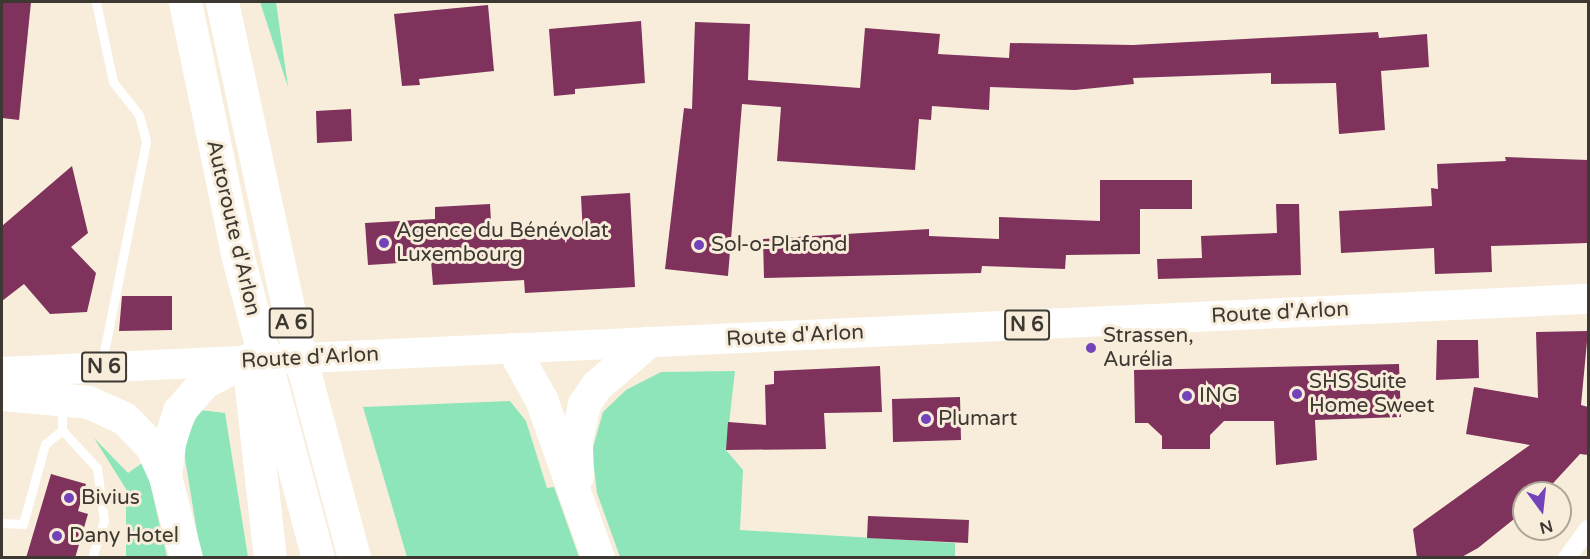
<!DOCTYPE html>
<html>
<head>
<meta charset="utf-8">
<style>
  body { margin:0 }
  #map { position:relative; width:1590px; height:559px; overflow:hidden; background:#f7edda; font-family:"Varela Round",sans-serif }
  div>[style] { position:absolute }
  [style*='--x'] { left:calc(var(--x)*1px); top:calc(var(--y)*1px); width:calc(var(--w)*1px); rotate:calc(var(--a)*1deg) }
  .green>* { inset:0; background:#8de5b9 }
  .building>* { inset:0; background:#7f325b }
  .lane>* { height:9px; margin:-4.5px; padding:0 4.5px; transform-origin:4.5px; border-radius:4.5px; background:#fff }
  .street>* { height:18px; margin:-9px; padding:0 9px; transform-origin:9px; border-radius:9px; background:#fff }
  .primary>* { height:30px; margin:-15px; padding:0 15px; transform-origin:15px; border-radius:15px; background:#fff }
  .highway>* { height:33px; margin:-16.5px; padding:0 16.5px; transform-origin:16.5px; border-radius:16.5px; background:#fff }
  .dots>* { width:16px; height:16px; translate:-50% -50%; box-sizing:border-box; border:3px solid #f7edda; border-radius:50% }
  span { translate:-50% -50%; white-space:nowrap; text-align:center; line-height:1.15; -webkit-text-stroke:6px #f7edda; paint-order:stroke }
  .shield-label span { padding:2px 4px; background:#f7edda; border:2px solid; border-radius:4px; -webkit-text-stroke-width:0 }
  .shield-label { font-size:20px; color:#3d3932; font-weight:700 }
  .street-label { font-size:21px; color:#3d3932 }
  .poi-label { font-size:21px; color:#3d3932 }
  .left { translate:0 -50%; text-align:left }
  .frame { position:absolute; inset:0; border:3px solid #3d3932; pointer-events:none }
  .north { position:absolute; left:1512px; top:481px; width:60px; height:60px; box-sizing:border-box; background:#f7edda; border:2px solid #ada597; border-radius:50%; rotate:165deg; font-size:16px; font-weight:700; line-height:24px; text-align:center; color:#3d3932 }
  .north::after { content:''; display:block; margin:auto; width:21px; height:27px; background:#7442b9; clip-path:polygon(50% 0,100% 100%,50% 72%,0 100%) }
</style>
</head>
<body>
<div id="map">
  <div class="green">
    <div style="clip-path:polygon(260px 2px,276px 2px,288px 87px)"></div>
    <div style="clip-path:polygon(735px 371px,726px 450px,743px 470px,740px 530px,955px 543px,955px 557px,620px 557px,597px 493px,592px 451px,603px 412px,626px 390px,661px 372px)"></div>
    <div style="clip-path:polygon(510px 401px,526px 421px,547px 488px,554px 487px,579px 557px,407px 557px,363px 407px)"></div>
    <div style="clip-path:polygon(200px 410px,225px 413px,248px 557px,201px 557px,183px 446px)"></div>
    <div style="clip-path:polygon(94px 438px,128px 473px,145px 461px,167px 557px,126px 557px,126px 489px)"></div>
  </div>
  <div class="building">
    <div style="clip-path:polygon(2px 2px,31px 2px,19px 120px,2px 118px)"></div>
    <div style="clip-path:polygon(488px 5px,494px 71px,419px 79px,420px 85px,402px 86px,394px 14px)"></div>
    <div style="clip-path:polygon(641px 21px,645px 83px,575px 89px,575px 94px,554px 96px,549px 29px)"></div>
    <div style="clip-path:polygon(695px 22px,750px 24px,748px 80px,860px 88px,865px 28px,940px 34px,938px 54px,1009px 58px,1010px 43px,1133px 45px,1378px 32px,1379px 38px,1427px 34px,1429px 67px,1381px 71px,1385px 130px,1339px 134px,1336px 83px,1271px 84px,1271px 73px,1133px 78px,1134px 84px,1075px 90px,990px 87px,989px 110px,932px 106px,931px 120px,919px 119px,915px 170px,777px 161px,781px 107px,742px 104px,728px 276px,665px 269px,684px 108px,692px 109px)"></div>
    <div style="clip-path:polygon(351px 109px,352px 141px,317px 143px,316px 111px)"></div>
    <div style="clip-path:polygon(1505px 157px,1588px 160px,1588px 243px,1491px 246px,1492px 272px,1435px 274px,1434px 248px,1341px 253px,1339px 211px,1432px 206px,1431px 188px,1438px 189px,1437px 164px,1506px 161px)"></div>
    <div style="clip-path:polygon(72px 166px,88px 233px,71px 247px,96px 273px,87px 312px,50px 314px,24px 284px,2px 301px,2px 226px)"></div>
    <div style="clip-path:polygon(1100px 180px,1192px 180px,1192px 209px,1140px 209px,1140px 254px,1066px 255px,1065px 269px,982px 266px,981px 273px,764px 278px,763px 239px,929px 229px,929px 236px,999px 239px,999px 217px,1100px 221px)"></div>
    <div style="clip-path:polygon(630px 193px,635px 287px,525px 293px,524px 280px,433px 285px,431px 261px,368px 265px,365px 223px,435px 219px,435px 207px,490px 204px,492px 240px,583px 236px,581px 196px)"></div>
    <div style="clip-path:polygon(1276px 204px,1299px 204px,1301px 275px,1158px 279px,1157px 259px,1202px 258px,1201px 236px,1277px 233px)"></div>
    <div style="clip-path:polygon(122px 296px,172px 296px,172px 330px,119px 331px)"></div>
    <div style="clip-path:polygon(1588px 331px,1581px 405px,1588px 407px,1588px 455px,1580px 454px,1544px 493px,1524px 493px,1524px 511px,1478px 548px,1460px 558px,1417px 558px,1413px 529px,1530px 445px,1466px 434px,1474px 387px,1538px 398px,1536px 332px)"></div>
    <div style="clip-path:polygon(1437px 340px,1478px 340px,1479px 378px,1436px 380px)"></div>
    <div style="clip-path:polygon(1399px 364px,1401px 417px,1315px 420px,1317px 460px,1276px 465px,1274px 421px,1224px 421px,1210px 435px,1210px 449px,1162px 449px,1162px 436px,1148px 423px,1135px 423px,1134px 370px)"></div>
    <div style="clip-path:polygon(880px 366px,882px 412px,824px 413px,826px 449px,726px 450px,728px 422px,766px 425px,765px 385px,774px 384px,774px 371px)"></div>
    <div style="clip-path:polygon(960px 397px,961px 440px,893px 442px,892px 399px)"></div>
    <div style="clip-path:polygon(51px 474px,86px 484px,78px 511px,88px 514px,75px 558px,26px 558px)"></div>
    <div style="clip-path:polygon(868px 516px,969px 520px,968px 543px,867px 538px)"></div>
  </div>
  <div class="lane">
    <div style="--x:96;--y:2;--w:82;--a:78"></div>
    <div style="--x:113;--y:82;--w:42;--a:51.8"></div>
    <div style="--x:139;--y:115;--w:28;--a:75"></div>
    <div style="--x:146;--y:142;--w:224;--a:101.3"></div>
    <div style="--x:62;--y:404;--w:26;--a:90"></div>
    <div style="--x:62;--y:430;--w:52;--a:47.4"></div>
    <div style="--x:97;--y:468;--w:53;--a:82.5"></div>
    <div style="--x:104;--y:521;--w:39;--a:108"></div>
    <div style="--x:2;--y:523;--w:21;--a:3"></div>
    <div style="--x:23;--y:524;--w:83;--a:-74.6"></div>
    <div style="--x:45;--y:444;--w:22;--a:-39"></div>
  </div>
  <div class="street">
    <div style="--x:1567;--y:558;--w:36;--a:-54"></div>
  </div>
  <div class="primary">
    <div style="--x:2;--y:372;--w:1588;--a:-2.64"></div>
  </div>
  <div class="highway">
    <div style="--x:185;--y:2;--w:257;--a:78.3"></div>
    <div style="--x:237;--y:254;--w:315;--a:75.1"></div>
    <div style="--x:222;--y:2;--w:331;--a:77.8"></div>
    <div style="--x:292;--y:326;--w:240;--a:75"></div>
    <div style="--x:513;--y:349;--w:57;--a:60.8"></div>
    <div style="--x:541;--y:399;--w:169;--a:70.3"></div>
    <div style="--x:248;--y:360;--w:199;--a:83.7"></div>
    <div style="--x:2;--y:394;--w:86;--a:5.3"></div>
    <div style="--x:88;--y:402;--w:39;--a:24"></div>
    <div style="--x:124;--y:418;--w:39;--a:46"></div>
    <div style="--x:151;--y:446;--w:33;--a:65"></div>
    <div style="--x:165;--y:476;--w:85;--a:75.6"></div>
    <div style="--x:165;--y:476;--w:33;--a:-83"></div>
    <div style="--x:169;--y:443;--w:34;--a:-73"></div>
    <div style="--x:179;--y:411;--w:38;--a:-49"></div>
    <div style="--x:204;--y:382;--w:46;--a:-27.1"></div>
    <div style="--x:577;--y:476;--w:37;--a:-92"></div>
    <div style="--x:576;--y:439;--w:36;--a:-77"></div>
    <div style="--x:584;--y:404;--w:23;--a:-56"></div>
    <div style="--x:597;--y:385;--w:65;--a:-40.6"></div>
  </div>
  <div class="dots">
    <div style="left:384px;top:243px;background:#7442b9"></div>
    <div style="left:699px;top:245px;background:#7442b9"></div>
    <div style="left:1091px;top:348px;background:#7442b9"></div>
    <div style="left:1297px;top:394px;background:#7442b9"></div>
    <div style="left:1187px;top:396px;background:#7442b9"></div>
    <div style="left:926px;top:419px;background:#7442b9"></div>
    <div style="left:69px;top:498px;background:#7442b9"></div>
    <div style="left:57px;top:536px;background:#7442b9"></div>
  </div>
  <div class="shield-label">
    <span style="left:291px;top:323px">A 6</span>
    <span style="left:1027px;top:325px">N 6</span>
    <span style="left:104px;top:367px">N 6</span>
  </div>
  <div class="street-label">
    <span style="left:233px;top:228px;rotate:77deg">Autoroute d'Arlon</span>
    <span style="left:1280px;top:313px;rotate:-3deg">Route d'Arlon</span>
    <span style="left:795px;top:336px;rotate:-3deg">Route d'Arlon</span>
    <span style="left:310px;top:358px;rotate:-3deg">Route d'Arlon</span>
  </div>
  <div class="poi-label">
    <span class="left" style="left:396px;top:243px">Agence du Bénévolat<br>Luxembourg</span>
    <span class="left" style="left:711px;top:245px">Sol-o-Plafond</span>
    <span class="left" style="left:1103px;top:348px">Strassen,<br>Aurélia</span>
    <span class="left" style="left:1309px;top:394px">SHS Suite<br>Home Sweet</span>
    <span class="left" style="left:1199px;top:396px">ING</span>
    <span class="left" style="left:938px;top:419px">Plumart</span>
    <span class="left" style="left:81px;top:498px">Bivius</span>
    <span class="left" style="left:69px;top:536px">Dany Hotel</span>
  </div>
  <div class="frame"></div>
  <div class="north">N</div>
</div>
</body>
</html>
